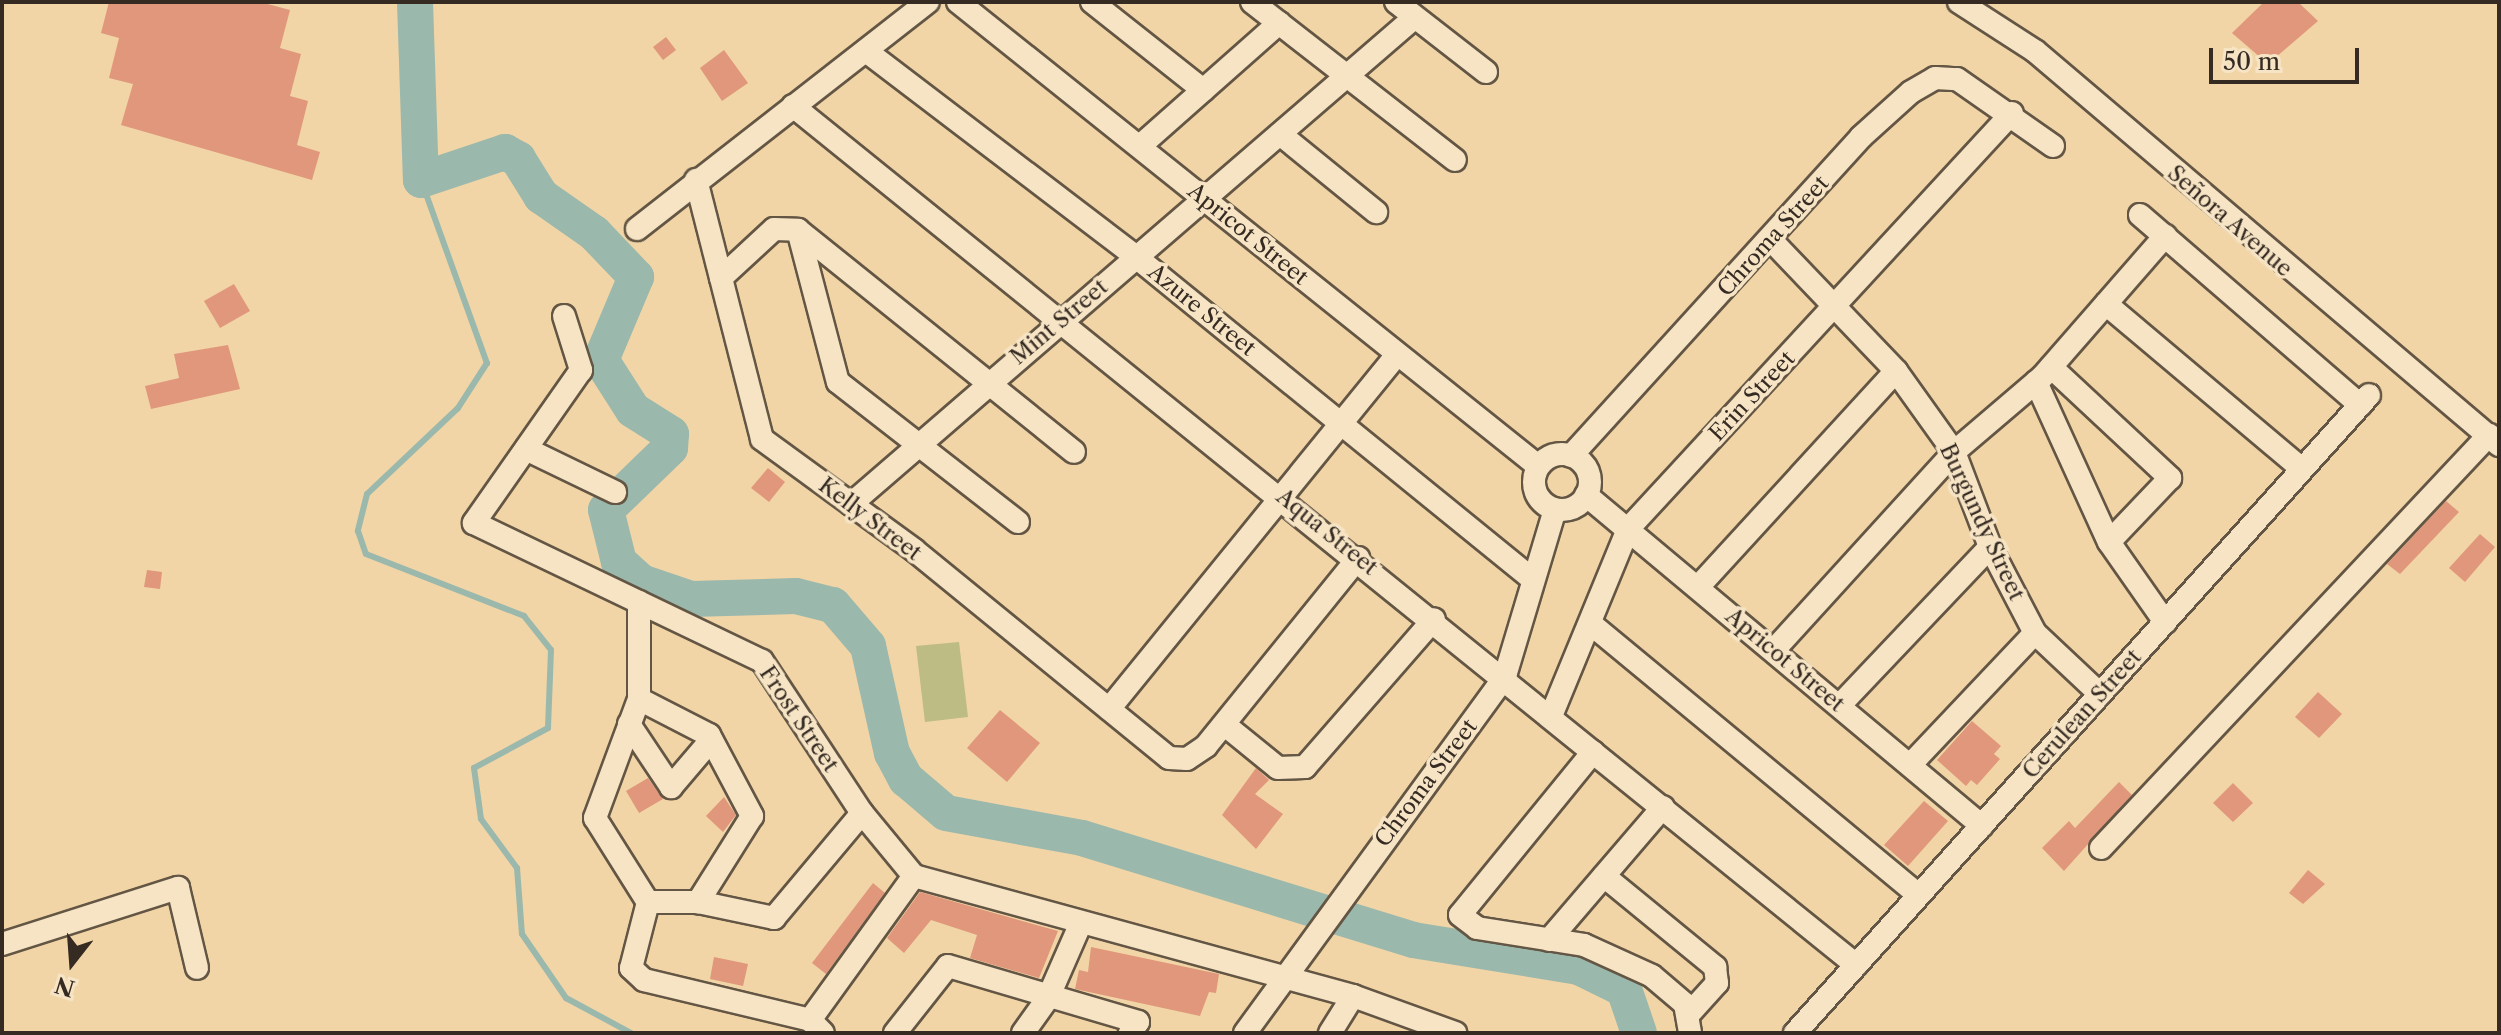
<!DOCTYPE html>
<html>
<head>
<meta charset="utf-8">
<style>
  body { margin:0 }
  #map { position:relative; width:2501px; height:1035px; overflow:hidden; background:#f1d5a6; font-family:"Libre Caslon Text",serif }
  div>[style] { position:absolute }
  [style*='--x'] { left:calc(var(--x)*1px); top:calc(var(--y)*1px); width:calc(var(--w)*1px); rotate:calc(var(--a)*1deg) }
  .green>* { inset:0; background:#bdbc84 }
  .stream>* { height:6px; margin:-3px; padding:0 3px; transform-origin:3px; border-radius:3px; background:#9bb8ac }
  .river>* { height:36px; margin:-18px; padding:0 18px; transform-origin:18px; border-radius:18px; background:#9bb8ac }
  .building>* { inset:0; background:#e0977b }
  .roads { filter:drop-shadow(2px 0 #645644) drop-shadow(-2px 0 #645644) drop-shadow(0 2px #645644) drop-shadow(0 -2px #645644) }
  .minor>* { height:22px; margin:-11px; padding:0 11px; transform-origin:11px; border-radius:11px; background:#f6e4c5 }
  .minor>.ring { margin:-11px; padding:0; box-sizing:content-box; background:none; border:22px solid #f6e4c5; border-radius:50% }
  span { translate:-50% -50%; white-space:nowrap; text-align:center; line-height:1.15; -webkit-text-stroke:7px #f6e4c5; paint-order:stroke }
  .street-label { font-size:22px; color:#352b23 }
  .frame { position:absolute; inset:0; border:4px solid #352b23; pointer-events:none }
  .north { position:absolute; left:32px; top:923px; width:80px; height:80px; -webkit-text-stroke:6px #f6e4c5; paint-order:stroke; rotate:197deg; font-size:22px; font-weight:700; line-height:32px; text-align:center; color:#352b23 }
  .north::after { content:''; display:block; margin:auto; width:28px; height:36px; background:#352b23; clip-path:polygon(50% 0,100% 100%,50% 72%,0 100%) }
  .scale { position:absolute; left:2209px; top:48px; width:150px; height:36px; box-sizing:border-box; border:4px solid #352b23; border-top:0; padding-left:10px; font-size:24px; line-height:28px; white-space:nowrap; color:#352b23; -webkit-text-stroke:6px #f6e4c5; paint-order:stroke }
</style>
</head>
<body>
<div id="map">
  <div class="green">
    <div style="clip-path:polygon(959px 642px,968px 717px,925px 722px,916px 646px)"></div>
  </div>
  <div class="stream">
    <div style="--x:421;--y:180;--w:195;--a:70.2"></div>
    <div style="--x:487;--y:363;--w:54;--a:122.8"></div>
    <div style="--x:458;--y:408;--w:125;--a:136.6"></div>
    <div style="--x:367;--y:494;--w:38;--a:104"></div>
    <div style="--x:358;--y:531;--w:24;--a:71"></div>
    <div style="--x:366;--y:554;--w:170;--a:21.4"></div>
    <div style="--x:524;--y:616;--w:43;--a:51.5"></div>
    <div style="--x:551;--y:650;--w:78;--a:92.2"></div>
    <div style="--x:548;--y:728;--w:84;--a:151.6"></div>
    <div style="--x:474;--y:768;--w:51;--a:82.2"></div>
    <div style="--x:481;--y:819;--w:61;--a:53.7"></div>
    <div style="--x:517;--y:868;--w:66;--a:85.7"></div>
    <div style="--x:522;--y:934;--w:78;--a:55.5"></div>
    <div style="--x:566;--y:998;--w:74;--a:28.3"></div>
  </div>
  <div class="river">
    <div style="--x:415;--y:2;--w:178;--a:88.1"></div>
    <div style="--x:421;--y:180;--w:89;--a:-18.4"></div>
    <div style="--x:505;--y:152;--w:15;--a:28"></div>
    <div style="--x:518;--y:159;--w:44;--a:58.1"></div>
    <div style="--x:541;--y:196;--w:65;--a:34.9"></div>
    <div style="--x:594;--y:233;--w:61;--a:46.3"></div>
    <div style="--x:636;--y:277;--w:90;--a:112.9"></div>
    <div style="--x:601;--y:360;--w:59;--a:57.4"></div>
    <div style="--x:633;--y:410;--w:45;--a:32.3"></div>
    <div style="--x:671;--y:434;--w:14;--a:94"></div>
    <div style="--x:670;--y:448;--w:89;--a:135.9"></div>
    <div style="--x:606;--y:510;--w:54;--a:76"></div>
    <div style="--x:619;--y:562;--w:30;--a:42"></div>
    <div style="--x:641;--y:582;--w:53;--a:18.8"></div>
    <div style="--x:691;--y:599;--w:105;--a:-1.6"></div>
    <div style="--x:796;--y:596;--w:38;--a:14"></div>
    <div style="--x:833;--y:605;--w:54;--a:49.5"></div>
    <div style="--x:868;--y:646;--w:110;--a:77.4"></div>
    <div style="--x:892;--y:753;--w:30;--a:62"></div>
    <div style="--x:906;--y:779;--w:52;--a:40.4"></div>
    <div style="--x:946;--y:813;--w:138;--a:10.4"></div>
    <div style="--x:1082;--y:838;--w:346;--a:17.1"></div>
    <div style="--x:1413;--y:940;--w:168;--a:9.2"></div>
    <div style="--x:1579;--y:967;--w:50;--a:26.1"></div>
    <div style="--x:1624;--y:989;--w:46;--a:71.2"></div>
  </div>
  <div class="building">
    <div style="clip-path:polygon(109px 2px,260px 2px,290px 10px,280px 48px,301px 54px,290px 96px,308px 101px,297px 145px,320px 152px,312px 180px,121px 125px,133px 84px,109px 78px,119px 38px,101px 33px)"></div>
    <div style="clip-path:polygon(2264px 2px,2298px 2px,2318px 21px,2268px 64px,2232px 33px)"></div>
    <div style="clip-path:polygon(666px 37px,676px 50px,663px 60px,653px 47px)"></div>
    <div style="clip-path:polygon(724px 50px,748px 83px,722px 101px,700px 68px)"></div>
    <div style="clip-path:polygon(234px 284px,250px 311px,220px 328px,204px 301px)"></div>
    <div style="clip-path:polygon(228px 345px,240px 389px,151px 409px,145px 386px,179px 378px,174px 354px)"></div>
    <div style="clip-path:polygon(768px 468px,785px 482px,769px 502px,751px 488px)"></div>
    <div style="clip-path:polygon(2446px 501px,2459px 512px,2400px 574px,2387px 564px)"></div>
    <div style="clip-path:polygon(2480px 534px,2495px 547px,2465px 582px,2449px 568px)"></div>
    <div style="clip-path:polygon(147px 570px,162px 572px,160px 589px,144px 587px)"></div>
    <div style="clip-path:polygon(2318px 692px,2342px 714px,2319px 738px,2295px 717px)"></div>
    <div style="clip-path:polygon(1000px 710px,1040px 743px,1007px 782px,967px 748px)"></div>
    <div style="clip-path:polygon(1972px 721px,2001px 746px,1994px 754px,2000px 759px,1977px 785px,1971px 780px,1966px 786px,1937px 760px)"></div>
    <div style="clip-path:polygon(1256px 768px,1269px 780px,1255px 794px,1283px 814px,1256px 849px,1222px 815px)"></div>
    <div style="clip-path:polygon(648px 778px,663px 799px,639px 813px,626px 791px)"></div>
    <div style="clip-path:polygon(2119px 782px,2132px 795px,2064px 871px,2042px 848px,2069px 821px,2075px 828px)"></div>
    <div style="clip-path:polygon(2233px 783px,2253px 803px,2233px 822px,2213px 803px)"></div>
    <div style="clip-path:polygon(724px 797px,736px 815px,723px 832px,706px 816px)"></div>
    <div style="clip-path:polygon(1924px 801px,1948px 821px,1908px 866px,1884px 845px)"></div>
    <div style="clip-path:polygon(2308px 870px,2325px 884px,2303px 904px,2289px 893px)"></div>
    <div style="clip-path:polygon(873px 883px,885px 893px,826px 974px,812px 963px)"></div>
    <div style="clip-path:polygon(920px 892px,1058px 931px,1039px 978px,970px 958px,977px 935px,931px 920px,904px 953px,887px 938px)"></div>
    <div style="clip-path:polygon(1091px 947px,1219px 974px,1216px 993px,1209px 992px,1200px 1016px,1075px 989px,1079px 970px,1088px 972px)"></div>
    <div style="clip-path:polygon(714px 957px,748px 964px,743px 986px,710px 979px)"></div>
  </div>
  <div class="roads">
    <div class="minor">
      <div style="--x:958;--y:2;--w:743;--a:38.66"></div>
      <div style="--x:1092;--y:2;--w:142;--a:38.4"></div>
      <div style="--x:1252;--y:2;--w:257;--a:37.9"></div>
      <div style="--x:1396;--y:2;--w:114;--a:37.9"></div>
      <div style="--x:1959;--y:2;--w:90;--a:32.8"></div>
      <div style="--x:2035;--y:51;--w:609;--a:40.34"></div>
      <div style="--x:866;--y:51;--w:340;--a:37.3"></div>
      <div style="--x:1136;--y:257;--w:509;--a:39.1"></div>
      <div style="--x:793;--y:106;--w:1367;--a:38.94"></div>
      <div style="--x:1280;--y:134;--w:124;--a:39.1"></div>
      <div style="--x:1140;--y:146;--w:186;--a:-41.5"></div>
      <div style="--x:696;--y:180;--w:267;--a:75.7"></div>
      <div style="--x:762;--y:439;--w:188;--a:36.1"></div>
      <div style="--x:914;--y:550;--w:329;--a:39.2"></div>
      <div style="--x:1169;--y:758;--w:18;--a:3"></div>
      <div style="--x:1187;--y:759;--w:23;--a:-34"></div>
      <div style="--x:1206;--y:746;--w:242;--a:-51"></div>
      <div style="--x:2140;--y:215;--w:291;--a:40.8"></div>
      <div style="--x:637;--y:229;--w:369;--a:-38"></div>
      <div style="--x:798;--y:230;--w:157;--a:75.3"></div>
      <div style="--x:838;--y:382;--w:228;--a:37.9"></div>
      <div style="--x:1771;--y:240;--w:181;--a:46.3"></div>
      <div style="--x:1896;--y:371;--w:100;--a:54.4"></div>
      <div style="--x:1954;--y:452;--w:102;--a:69.2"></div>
      <div style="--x:1990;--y:547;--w:97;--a:62.4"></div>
      <div style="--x:2035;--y:633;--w:89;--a:43.2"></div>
      <div style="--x:721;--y:278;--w:72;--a:-42.8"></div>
      <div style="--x:774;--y:229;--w:24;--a:2"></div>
      <div style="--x:798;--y:230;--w:354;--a:38.8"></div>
      <div style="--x:2106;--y:304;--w:256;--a:40.1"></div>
      <div style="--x:564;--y:316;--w:57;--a:72.5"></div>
      <div style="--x:581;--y:370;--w:187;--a:125"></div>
      <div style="--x:474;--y:523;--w:319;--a:25.6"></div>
      <div style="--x:762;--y:661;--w:182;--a:56.7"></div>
      <div style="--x:862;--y:813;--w:82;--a:50.5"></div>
      <div style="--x:914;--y:876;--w:455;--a:15.3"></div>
      <div style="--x:1353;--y:996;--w:44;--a:121.9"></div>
      <div style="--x:2051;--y:367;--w:163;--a:43"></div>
      <div style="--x:2170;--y:478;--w:88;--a:133.6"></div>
      <div style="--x:2036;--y:382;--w:176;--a:65.5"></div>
      <div style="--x:2109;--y:542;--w:98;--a:55"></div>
      <div style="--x:526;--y:449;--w:99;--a:25.8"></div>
      <div class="ring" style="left:1534px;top:454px;width:34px;height:34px"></div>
      <div style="--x:1571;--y:456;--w:431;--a:-47.7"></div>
      <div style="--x:1861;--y:137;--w:67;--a:-42"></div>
      <div style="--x:1911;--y:92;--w:28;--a:-30"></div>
      <div style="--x:1935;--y:78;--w:22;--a:3"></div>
      <div style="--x:1957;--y:79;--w:117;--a:34.9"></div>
      <div style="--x:1586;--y:495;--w:516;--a:39.89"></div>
      <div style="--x:851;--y:504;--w:745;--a:-40.81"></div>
      <div style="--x:1698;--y:587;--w:293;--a:-47.5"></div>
      <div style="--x:639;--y:602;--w:97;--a:90"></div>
      <div style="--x:639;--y:699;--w:127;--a:110.3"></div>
      <div style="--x:595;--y:818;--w:99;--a:57.8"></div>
      <div style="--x:648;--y:902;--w:68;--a:104.4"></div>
      <div style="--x:631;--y:968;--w:18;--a:43"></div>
      <div style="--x:644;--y:980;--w:171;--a:13.5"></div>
      <div style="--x:810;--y:1020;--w:18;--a:45"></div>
      <div style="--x:1591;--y:624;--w:425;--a:39.6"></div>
      <div style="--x:1774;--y:650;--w:268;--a:-47.7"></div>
      <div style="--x:1954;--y:452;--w:117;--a:-40.5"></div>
      <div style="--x:2043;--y:376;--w:186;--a:-48.9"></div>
      <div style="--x:639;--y:699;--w:79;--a:27.2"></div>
      <div style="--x:709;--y:735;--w:92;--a:62"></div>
      <div style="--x:752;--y:816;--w:102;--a:122.1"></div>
      <div style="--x:1840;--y:705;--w:218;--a:-46.5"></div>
      <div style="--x:1109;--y:709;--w:457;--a:-50.9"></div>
      <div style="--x:1551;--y:716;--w:202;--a:-67.6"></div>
      <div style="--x:1628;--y:529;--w:566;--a:-47.29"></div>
      <div style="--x:629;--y:724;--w:76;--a:56.3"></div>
      <div style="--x:671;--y:787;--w:62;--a:-49.6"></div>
      <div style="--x:1225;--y:725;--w:68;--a:39.1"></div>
      <div style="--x:1278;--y:768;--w:27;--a:-2"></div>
      <div style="--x:1305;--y:767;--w:196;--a:-48.9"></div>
      <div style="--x:1593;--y:752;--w:210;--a:129.2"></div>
      <div style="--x:1460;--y:915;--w:21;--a:37"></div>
      <div style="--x:1477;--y:928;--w:108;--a:9"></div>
      <div style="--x:1584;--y:945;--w:75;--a:24.5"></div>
      <div style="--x:1652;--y:976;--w:43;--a:40.3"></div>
      <div style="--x:1685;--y:1004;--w:29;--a:80"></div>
      <div style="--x:1911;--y:764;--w:180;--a:-46.6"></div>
      <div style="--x:2101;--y:848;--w:567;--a:-46.79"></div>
      <div style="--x:1604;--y:876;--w:144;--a:39.3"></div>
      <div style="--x:1715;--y:967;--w:16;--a:83"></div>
      <div style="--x:1717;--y:983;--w:42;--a:132.1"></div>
      <div style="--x:648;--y:902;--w:50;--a:0"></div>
      <div style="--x:698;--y:902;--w:78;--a:11.9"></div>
      <div style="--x:774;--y:918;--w:137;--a:-50"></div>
      <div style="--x:1549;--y:940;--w:175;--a:-49.4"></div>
      <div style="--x:2;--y:944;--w:185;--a:-17.7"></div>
      <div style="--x:178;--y:888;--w:82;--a:76.6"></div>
      <div style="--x:1353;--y:996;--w:109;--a:19.9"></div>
      <div style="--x:810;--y:1020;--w:178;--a:-54.2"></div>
      <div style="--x:895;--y:1033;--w:85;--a:-51.7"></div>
      <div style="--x:948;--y:966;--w:198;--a:16.4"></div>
      <div style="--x:1138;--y:1022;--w:14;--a:126"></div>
      <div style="--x:1023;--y:1033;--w:43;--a:-54.5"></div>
      <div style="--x:1048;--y:998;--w:82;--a:-66.3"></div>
      <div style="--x:1245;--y:1033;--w:442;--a:-53.9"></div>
      <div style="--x:1505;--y:676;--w:174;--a:-73.3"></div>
      <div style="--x:1795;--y:1033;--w:858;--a:-48.02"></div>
    </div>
  </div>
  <div class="street-label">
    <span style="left:2230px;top:221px;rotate:41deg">Señora Avenue</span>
    <span style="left:1248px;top:234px;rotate:39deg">Apricot Street</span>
    <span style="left:1773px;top:236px;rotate:-48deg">Chroma Street</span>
    <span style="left:1202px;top:310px;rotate:39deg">Azure Street</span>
    <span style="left:1059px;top:322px;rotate:-40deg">Mint Street</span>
    <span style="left:1752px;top:396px;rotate:-47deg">Erin Street</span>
    <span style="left:870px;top:519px;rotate:37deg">Kelly Street</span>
    <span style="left:1982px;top:522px;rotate:65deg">Burgundy Street</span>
    <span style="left:1327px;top:532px;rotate:39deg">Aqua Street</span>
    <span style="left:1785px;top:660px;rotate:40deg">Apricot Street</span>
    <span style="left:2082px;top:714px;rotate:-48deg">Cerulean Street</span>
    <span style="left:799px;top:719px;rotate:56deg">Frost Street</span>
    <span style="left:1426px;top:783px;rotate:-53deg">Chroma Street</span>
  </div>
  <div class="frame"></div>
  <div class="north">N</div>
  <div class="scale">50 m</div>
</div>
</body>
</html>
